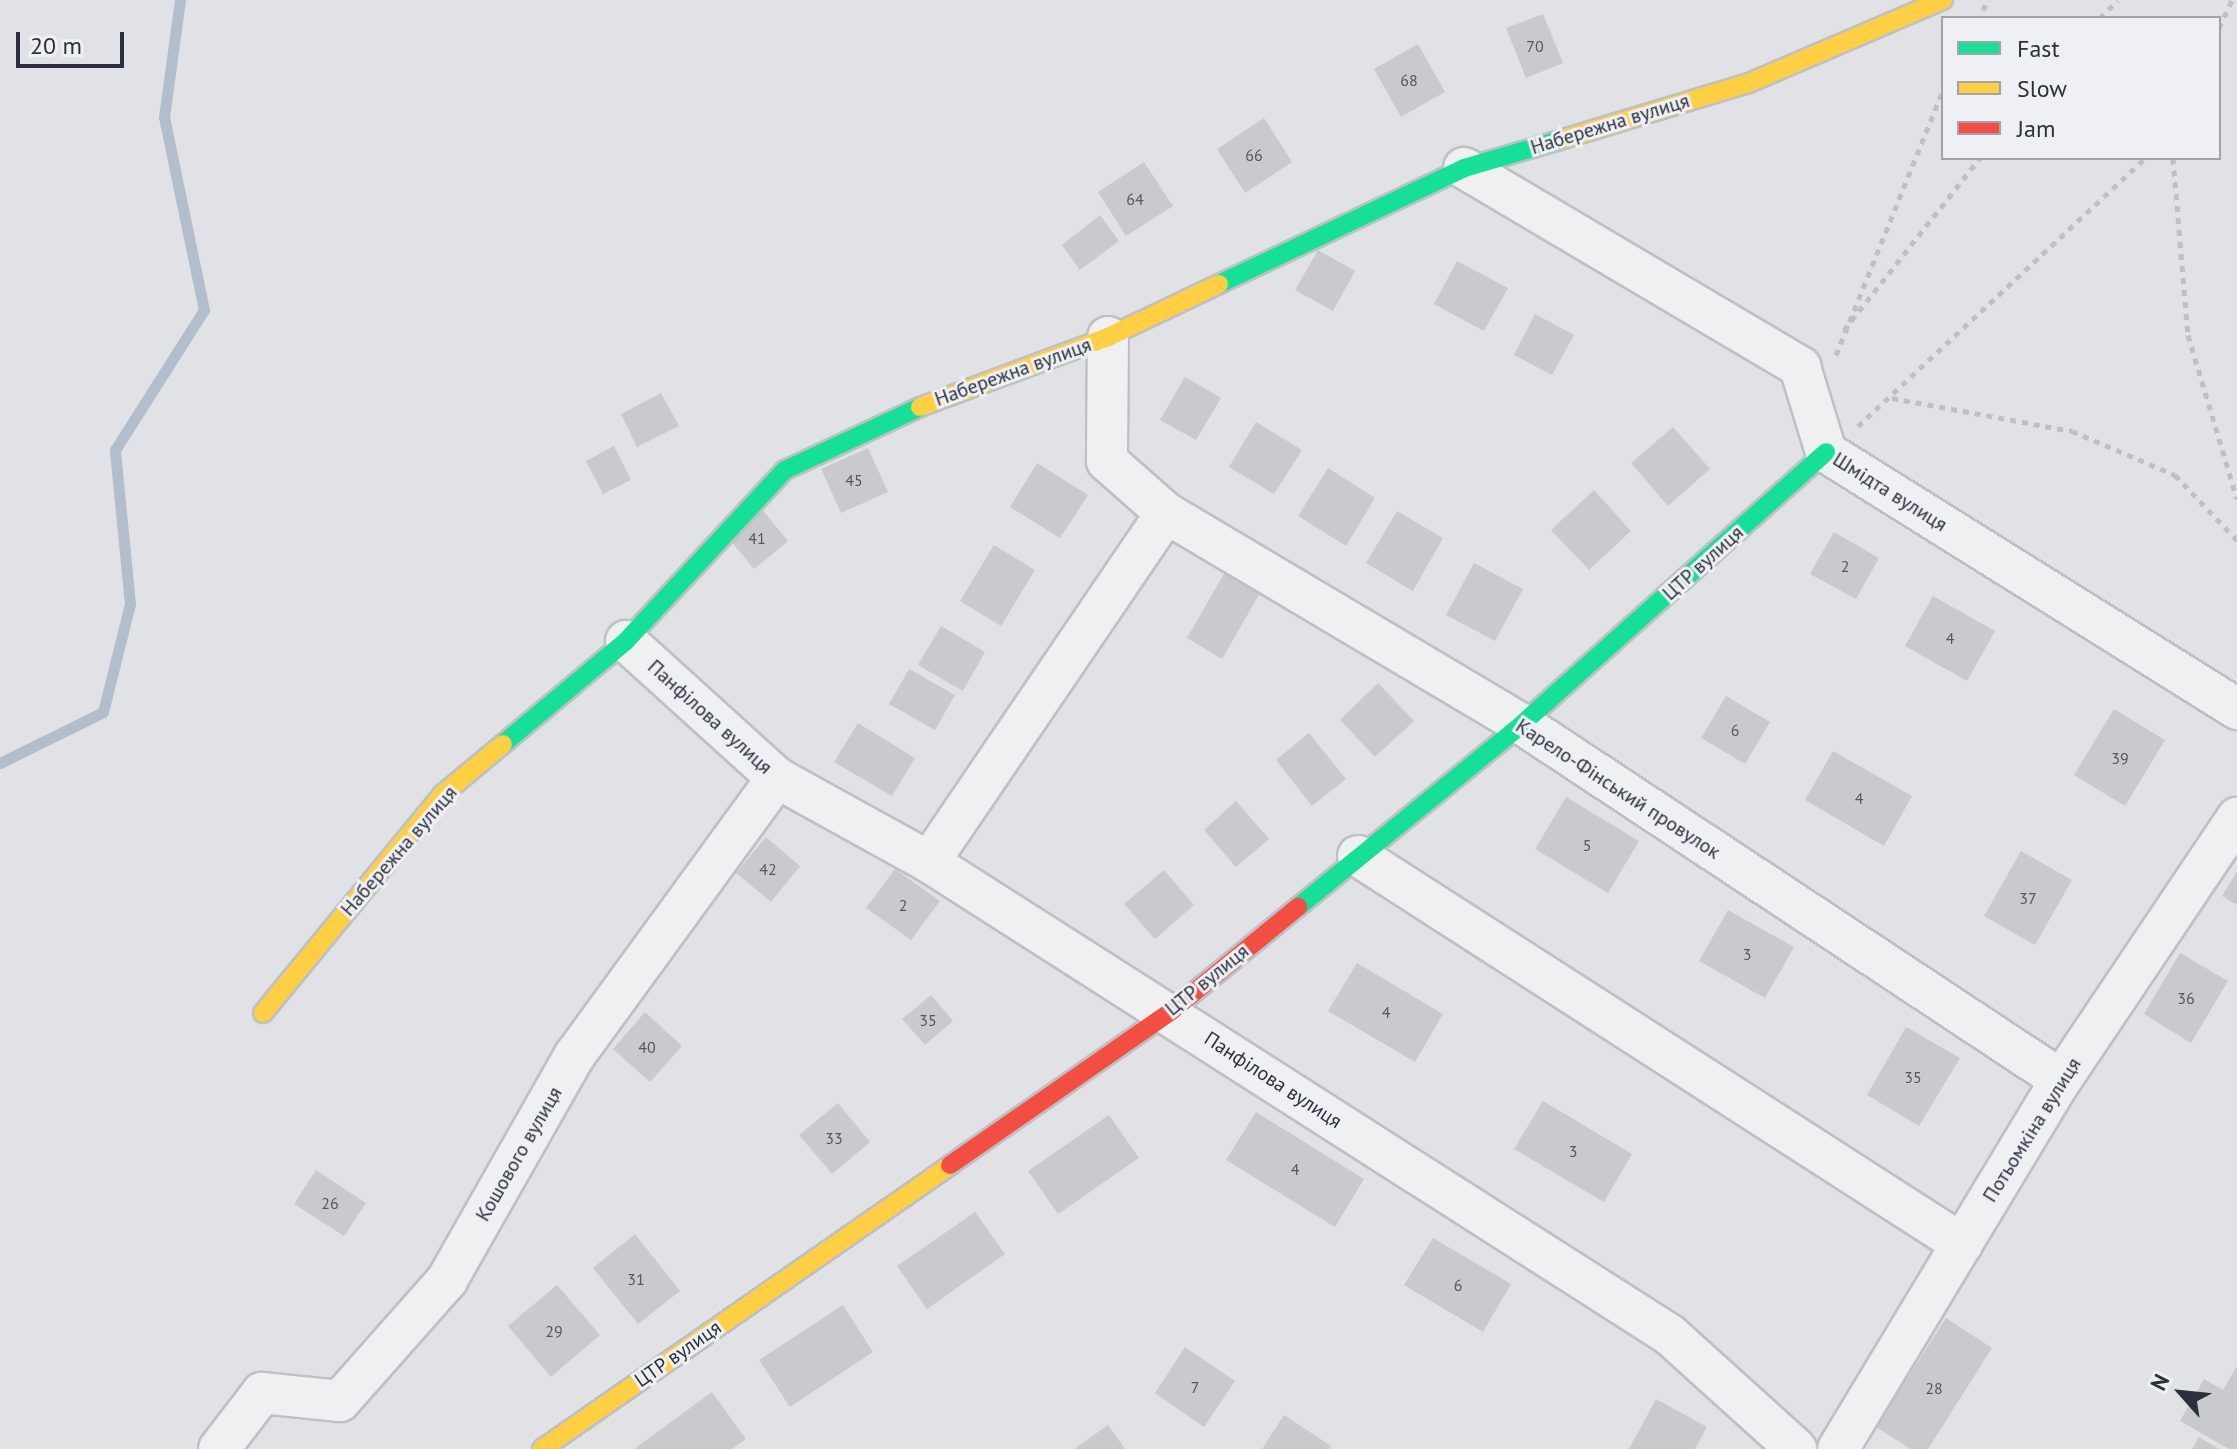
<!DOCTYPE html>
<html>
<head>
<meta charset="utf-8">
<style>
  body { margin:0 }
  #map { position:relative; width:2237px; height:1449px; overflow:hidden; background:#e0e2e5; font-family:"PT Sans",sans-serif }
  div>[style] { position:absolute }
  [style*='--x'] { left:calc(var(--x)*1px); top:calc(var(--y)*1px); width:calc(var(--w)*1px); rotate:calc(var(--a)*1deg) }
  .stream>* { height:11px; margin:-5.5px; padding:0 5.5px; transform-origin:5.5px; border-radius:5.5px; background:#b2becc }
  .building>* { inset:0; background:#c9cacd }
  .path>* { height:5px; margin-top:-2.5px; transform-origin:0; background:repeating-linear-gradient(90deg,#bec0c3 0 6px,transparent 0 12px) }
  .roads { filter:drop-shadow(2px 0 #bfc0c3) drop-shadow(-2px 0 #bfc0c3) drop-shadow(0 2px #bfc0c3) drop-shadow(0 -2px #bfc0c3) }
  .street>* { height:40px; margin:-20px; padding:0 20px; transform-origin:20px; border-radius:20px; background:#eff0f2 }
  .fast>* { height:18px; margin:-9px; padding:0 9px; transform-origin:9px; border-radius:9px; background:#16e098 }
  .slow>* { height:18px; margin:-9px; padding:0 9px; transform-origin:9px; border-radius:9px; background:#ffcf43 }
  .jam>* { height:18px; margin:-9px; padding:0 9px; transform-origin:9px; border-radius:9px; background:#f24e42 }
  span { translate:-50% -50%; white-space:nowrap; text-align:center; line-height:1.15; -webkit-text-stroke:6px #eef0f4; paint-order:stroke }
  .number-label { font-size:16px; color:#525761 }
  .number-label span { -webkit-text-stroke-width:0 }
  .street-label { font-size:20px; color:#2a303c }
  .legend { position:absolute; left:1941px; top:16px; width:280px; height:144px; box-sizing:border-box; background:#eef0f4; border:2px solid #a0a3aa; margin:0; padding:10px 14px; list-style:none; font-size:24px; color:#2a303c }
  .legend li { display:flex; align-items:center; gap:16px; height:40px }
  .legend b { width:40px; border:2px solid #a0a3aa }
  .north { position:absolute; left:2141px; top:1353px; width:80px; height:80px; -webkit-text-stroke:6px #eef0f4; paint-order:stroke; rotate:297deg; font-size:22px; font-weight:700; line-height:32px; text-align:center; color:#2a303c }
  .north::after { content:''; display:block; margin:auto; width:28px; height:36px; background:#2a303c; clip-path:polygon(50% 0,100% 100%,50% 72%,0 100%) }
  .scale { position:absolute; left:16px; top:32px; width:108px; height:36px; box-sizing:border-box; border:4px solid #2a303c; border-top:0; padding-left:10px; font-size:24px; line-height:28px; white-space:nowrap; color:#2a303c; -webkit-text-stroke:6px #eef0f4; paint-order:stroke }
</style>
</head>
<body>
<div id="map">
  <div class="stream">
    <div style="--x:0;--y:763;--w:115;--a:-26.3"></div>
    <div style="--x:103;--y:712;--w:111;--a:-76"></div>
    <div style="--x:130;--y:604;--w:155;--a:-95.6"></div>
    <div style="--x:115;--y:450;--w:166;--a:-57.6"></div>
    <div style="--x:204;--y:310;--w:197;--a:-101.7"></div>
    <div style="--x:164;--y:117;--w:118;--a:-82.2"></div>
  </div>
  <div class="building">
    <div style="clip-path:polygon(1543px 14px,1563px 63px,1526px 78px,1506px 28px)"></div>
    <div style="clip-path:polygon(1418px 44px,1445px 92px,1401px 117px,1374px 69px)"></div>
    <div style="clip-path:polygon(1264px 118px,1292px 162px,1245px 193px,1217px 149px)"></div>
    <div style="clip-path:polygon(1144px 162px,1173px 206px,1126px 236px,1098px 192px)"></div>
    <div style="clip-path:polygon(1100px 215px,1119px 241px,1080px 270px,1062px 245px)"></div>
    <div style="clip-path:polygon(1318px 250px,1355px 271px,1333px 311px,1295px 290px)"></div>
    <div style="clip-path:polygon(1457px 261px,1508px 288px,1484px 331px,1434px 304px)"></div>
    <div style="clip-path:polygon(1535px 314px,1574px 335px,1552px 375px,1514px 355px)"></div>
    <div style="clip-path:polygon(1185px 377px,1221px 398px,1196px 440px,1160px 420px)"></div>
    <div style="clip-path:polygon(661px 393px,679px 426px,637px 447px,621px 414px)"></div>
    <div style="clip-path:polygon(1256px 422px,1302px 450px,1274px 494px,1229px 467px)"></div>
    <div style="clip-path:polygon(1673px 427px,1710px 469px,1668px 506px,1631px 463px)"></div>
    <div style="clip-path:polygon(614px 446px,631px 480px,603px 494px,586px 461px)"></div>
    <div style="clip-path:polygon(868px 448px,888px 492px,841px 513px,821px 469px)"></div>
    <div style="clip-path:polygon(1037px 463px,1088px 495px,1060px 538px,1010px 507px)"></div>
    <div style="clip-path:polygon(1328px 468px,1375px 498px,1346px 546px,1298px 516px)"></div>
    <div style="clip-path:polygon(1594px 490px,1631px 531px,1589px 570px,1551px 530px)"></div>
    <div style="clip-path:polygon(760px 507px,788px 541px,754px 569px,726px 535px)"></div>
    <div style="clip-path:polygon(1397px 511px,1443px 538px,1413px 591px,1366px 563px)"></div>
    <div style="clip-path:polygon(1834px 532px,1879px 558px,1856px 599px,1810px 574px)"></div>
    <div style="clip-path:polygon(994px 545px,1035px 570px,1001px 626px,960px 601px)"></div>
    <div style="clip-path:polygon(1474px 563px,1523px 589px,1495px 641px,1446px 615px)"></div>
    <div style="clip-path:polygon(1225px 572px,1260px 593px,1222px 659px,1187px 638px)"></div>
    <div style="clip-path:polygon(1933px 596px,1995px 631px,1967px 681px,1905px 646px)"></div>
    <div style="clip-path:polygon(941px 626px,985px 652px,963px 691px,918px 665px)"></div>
    <div style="clip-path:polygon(909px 669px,955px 695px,935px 730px,889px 704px)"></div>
    <div style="clip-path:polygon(1378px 683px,1414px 721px,1375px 757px,1340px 720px)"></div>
    <div style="clip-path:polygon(1726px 696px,1770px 722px,1745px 764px,1701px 738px)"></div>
    <div style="clip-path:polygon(2114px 709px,2165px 740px,2125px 806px,2074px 775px)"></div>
    <div style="clip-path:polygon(858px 723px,915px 758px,892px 796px,834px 762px)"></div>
    <div style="clip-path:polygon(1309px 733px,1346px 779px,1312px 806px,1276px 760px)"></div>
    <div style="clip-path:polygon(1833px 751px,1912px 796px,1884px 846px,1805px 800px)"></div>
    <div style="clip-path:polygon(1566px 797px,1639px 841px,1608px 893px,1535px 849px)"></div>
    <div style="clip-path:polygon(1236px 801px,1269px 839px,1236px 867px,1204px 830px)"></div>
    <div style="clip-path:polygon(766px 837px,800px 866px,771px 902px,736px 873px)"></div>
    <div style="clip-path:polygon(2021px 851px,2072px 880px,2035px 945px,1984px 916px)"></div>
    <div style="clip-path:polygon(895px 869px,940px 901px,911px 940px,866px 908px)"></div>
    <div style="clip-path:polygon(1164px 870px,1194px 905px,1155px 939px,1124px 904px)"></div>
    <div style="clip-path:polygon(2237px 871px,2237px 905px,2222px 896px)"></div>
    <div style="clip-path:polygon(1728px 910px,1794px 947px,1765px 998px,1699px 961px)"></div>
    <div style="clip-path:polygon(2180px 953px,2228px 981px,2191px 1043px,2144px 1014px)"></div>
    <div style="clip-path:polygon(1357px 963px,1443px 1014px,1415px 1062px,1328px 1011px)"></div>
    <div style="clip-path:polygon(931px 995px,953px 1021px,925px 1045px,902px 1019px)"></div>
    <div style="clip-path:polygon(645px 1012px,682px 1046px,650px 1082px,613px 1049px)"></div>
    <div style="clip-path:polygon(1906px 1027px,1960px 1058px,1919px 1126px,1867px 1095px)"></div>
    <div style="clip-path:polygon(1543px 1101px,1632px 1154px,1604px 1202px,1514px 1149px)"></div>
    <div style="clip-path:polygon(838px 1103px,870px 1142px,832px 1174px,799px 1135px)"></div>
    <div style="clip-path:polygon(1256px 1112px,1364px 1179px,1335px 1227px,1226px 1160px)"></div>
    <div style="clip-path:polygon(1109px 1115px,1139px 1158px,1058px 1214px,1028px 1171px)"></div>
    <div style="clip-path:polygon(316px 1170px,366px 1203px,344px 1236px,294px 1204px)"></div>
    <div style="clip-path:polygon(975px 1212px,1005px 1254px,927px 1309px,897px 1266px)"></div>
    <div style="clip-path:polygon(635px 1234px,680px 1291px,638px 1324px,593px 1268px)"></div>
    <div style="clip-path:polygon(1433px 1238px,1511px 1284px,1483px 1332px,1404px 1285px)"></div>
    <div style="clip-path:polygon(557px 1285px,600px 1335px,551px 1377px,508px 1326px)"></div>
    <div style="clip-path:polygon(843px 1305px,873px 1352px,790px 1407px,759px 1360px)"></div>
    <div style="clip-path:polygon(1946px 1318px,1992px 1348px,1928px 1449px,1911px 1449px,1876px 1427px)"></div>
    <div style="clip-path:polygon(1185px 1347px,1235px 1381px,1204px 1427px,1155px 1393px)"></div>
    <div style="clip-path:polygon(2237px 1366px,2237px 1449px,2229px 1449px,2180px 1421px,2204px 1379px,2223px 1390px)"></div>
    <div style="clip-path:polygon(712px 1392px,746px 1439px,732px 1449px,634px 1449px)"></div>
    <div style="clip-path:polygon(1656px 1399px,1707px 1427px,1695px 1449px,1629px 1449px)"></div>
    <div style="clip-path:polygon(1284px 1415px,1331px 1446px,1329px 1449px,1262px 1449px)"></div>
    <div style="clip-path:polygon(1108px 1425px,1125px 1449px,1074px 1449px)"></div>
    <div style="clip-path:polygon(2199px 1437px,2219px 1449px,2192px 1449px)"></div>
  </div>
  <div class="path">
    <div style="--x:1983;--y:10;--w:11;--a:-63"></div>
    <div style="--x:2100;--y:18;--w:25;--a:-45"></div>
    <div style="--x:2219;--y:28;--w:31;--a:-65"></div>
    <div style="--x:2173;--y:158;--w:178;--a:85.2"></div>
    <div style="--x:2188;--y:335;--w:171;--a:73.4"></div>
    <div style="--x:1844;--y:330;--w:219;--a:-51.7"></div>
    <div style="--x:1836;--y:355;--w:286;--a:-68"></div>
    <div style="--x:1892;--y:398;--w:183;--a:10.4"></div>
    <div style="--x:2072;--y:431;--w:112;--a:23.1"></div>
    <div style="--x:2175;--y:475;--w:90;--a:46.4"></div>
    <div style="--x:1858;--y:426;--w:393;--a:-43"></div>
  </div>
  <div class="roads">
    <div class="street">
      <div style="--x:1464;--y:168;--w:391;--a:30.6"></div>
      <div style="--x:1800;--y:367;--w:89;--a:73"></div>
      <div style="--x:1826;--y:452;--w:485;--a:32"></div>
      <div style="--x:1108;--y:337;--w:124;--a:90.5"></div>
      <div style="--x:1107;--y:461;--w:79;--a:41.4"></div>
      <div style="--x:1166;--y:513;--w:414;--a:30.7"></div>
      <div style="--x:1522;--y:724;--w:646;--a:33.44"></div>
      <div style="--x:626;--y:641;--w:204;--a:42.2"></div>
      <div style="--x:777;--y:778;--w:174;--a:28.9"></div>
      <div style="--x:929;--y:862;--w:879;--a:32.55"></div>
      <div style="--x:1670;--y:1335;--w:170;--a:42.1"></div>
      <div style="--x:1358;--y:856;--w:718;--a:32.72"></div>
      <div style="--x:929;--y:862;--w:422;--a:-55.8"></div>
      <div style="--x:219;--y:1449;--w:71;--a:-52.5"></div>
      <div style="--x:262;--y:1393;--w:78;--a:5.9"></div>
      <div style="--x:340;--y:1401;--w:162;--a:-48.5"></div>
      <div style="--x:447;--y:1280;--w:259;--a:-60.4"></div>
      <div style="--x:575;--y:1055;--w:343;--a:-53.9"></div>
      <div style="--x:1838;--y:1449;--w:431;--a:-58.9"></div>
      <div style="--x:2061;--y:1080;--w:316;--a:-56.1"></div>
    </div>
    <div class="fast">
      <div style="--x:1219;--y:284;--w:271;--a:-25.3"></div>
      <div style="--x:1464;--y:168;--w:103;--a:-16.3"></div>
      <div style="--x:503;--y:744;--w:160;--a:-39.9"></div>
      <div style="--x:626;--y:641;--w:233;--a:-47.1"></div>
      <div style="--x:785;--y:470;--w:149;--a:-25"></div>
      <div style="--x:1298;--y:907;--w:289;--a:-39.2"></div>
      <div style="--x:1522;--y:724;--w:408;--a:-41.8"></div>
    </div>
    <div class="slow">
      <div style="--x:1563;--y:139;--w:194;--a:-16.8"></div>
      <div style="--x:1749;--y:83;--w:211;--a:-23.2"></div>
      <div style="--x:920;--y:407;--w:201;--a:-20.4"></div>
      <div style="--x:1108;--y:337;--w:123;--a:-25.5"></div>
      <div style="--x:263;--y:1013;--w:283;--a:-50.6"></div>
      <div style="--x:443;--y:794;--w:78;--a:-39.8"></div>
      <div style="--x:542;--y:1449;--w:497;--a:-34.8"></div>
    </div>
    <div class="jam">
      <div style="--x:950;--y:1165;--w:268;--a:-34.8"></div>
      <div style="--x:1170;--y:1012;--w:166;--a:-39.4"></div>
    </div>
  </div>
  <div class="number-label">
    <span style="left:1535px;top:46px">70</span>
    <span style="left:1409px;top:80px">68</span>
    <span style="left:1254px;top:155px">66</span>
    <span style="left:1135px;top:199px">64</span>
    <span style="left:854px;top:480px">45</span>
    <span style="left:757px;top:538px">41</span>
    <span style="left:1845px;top:566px">2</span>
    <span style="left:1950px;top:638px">4</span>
    <span style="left:1735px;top:730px">6</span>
    <span style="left:2120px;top:758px">39</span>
    <span style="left:1859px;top:798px">4</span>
    <span style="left:1587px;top:845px">5</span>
    <span style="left:768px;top:869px">42</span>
    <span style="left:2028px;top:898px">37</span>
    <span style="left:903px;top:905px">2</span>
    <span style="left:1747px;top:954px">3</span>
    <span style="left:2186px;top:998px">36</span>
    <span style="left:1386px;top:1012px">4</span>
    <span style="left:928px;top:1020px">35</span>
    <span style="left:647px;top:1047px">40</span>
    <span style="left:1913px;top:1077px">35</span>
    <span style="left:834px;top:1138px">33</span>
    <span style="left:1573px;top:1151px">3</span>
    <span style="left:1295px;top:1169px">4</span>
    <span style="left:330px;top:1203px">26</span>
    <span style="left:636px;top:1279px">31</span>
    <span style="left:1458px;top:1285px">6</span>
    <span style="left:554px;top:1331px">29</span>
    <span style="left:1195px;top:1387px">7</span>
    <span style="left:1934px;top:1388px">28</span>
  </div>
  <div class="street-label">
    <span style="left:1610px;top:124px;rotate:-17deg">Набережна вулиця</span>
    <span style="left:1013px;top:372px;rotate:-20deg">Набережна вулиця</span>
    <span style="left:1890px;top:492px;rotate:32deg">Шмідта вулиця</span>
    <span style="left:1703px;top:563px;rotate:-42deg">ЦТР вулиця</span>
    <span style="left:710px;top:717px;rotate:42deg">Панфілова вулиця</span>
    <span style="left:1618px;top:789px;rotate:33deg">Карело-Фінський провулок</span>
    <span style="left:399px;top:851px;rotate:-49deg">Набережна вулиця</span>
    <span style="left:1207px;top:980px;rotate:-39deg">ЦТР вулиця</span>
    <span style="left:1273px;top:1080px;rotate:33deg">Панфілова вулиця</span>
    <span style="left:2032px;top:1130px;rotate:-58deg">Потьомкіна вулиця</span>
    <span style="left:519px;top:1154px;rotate:-60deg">Кошового вулиця</span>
    <span style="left:678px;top:1354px;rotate:-35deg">ЦТР вулиця</span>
  </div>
  <ul class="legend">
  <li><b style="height:10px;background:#16e098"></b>Fast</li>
  <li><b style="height:10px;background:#ffcf43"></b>Slow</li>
  <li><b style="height:10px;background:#f24e42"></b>Jam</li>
  </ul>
  <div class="north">N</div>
  <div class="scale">20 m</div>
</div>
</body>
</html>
